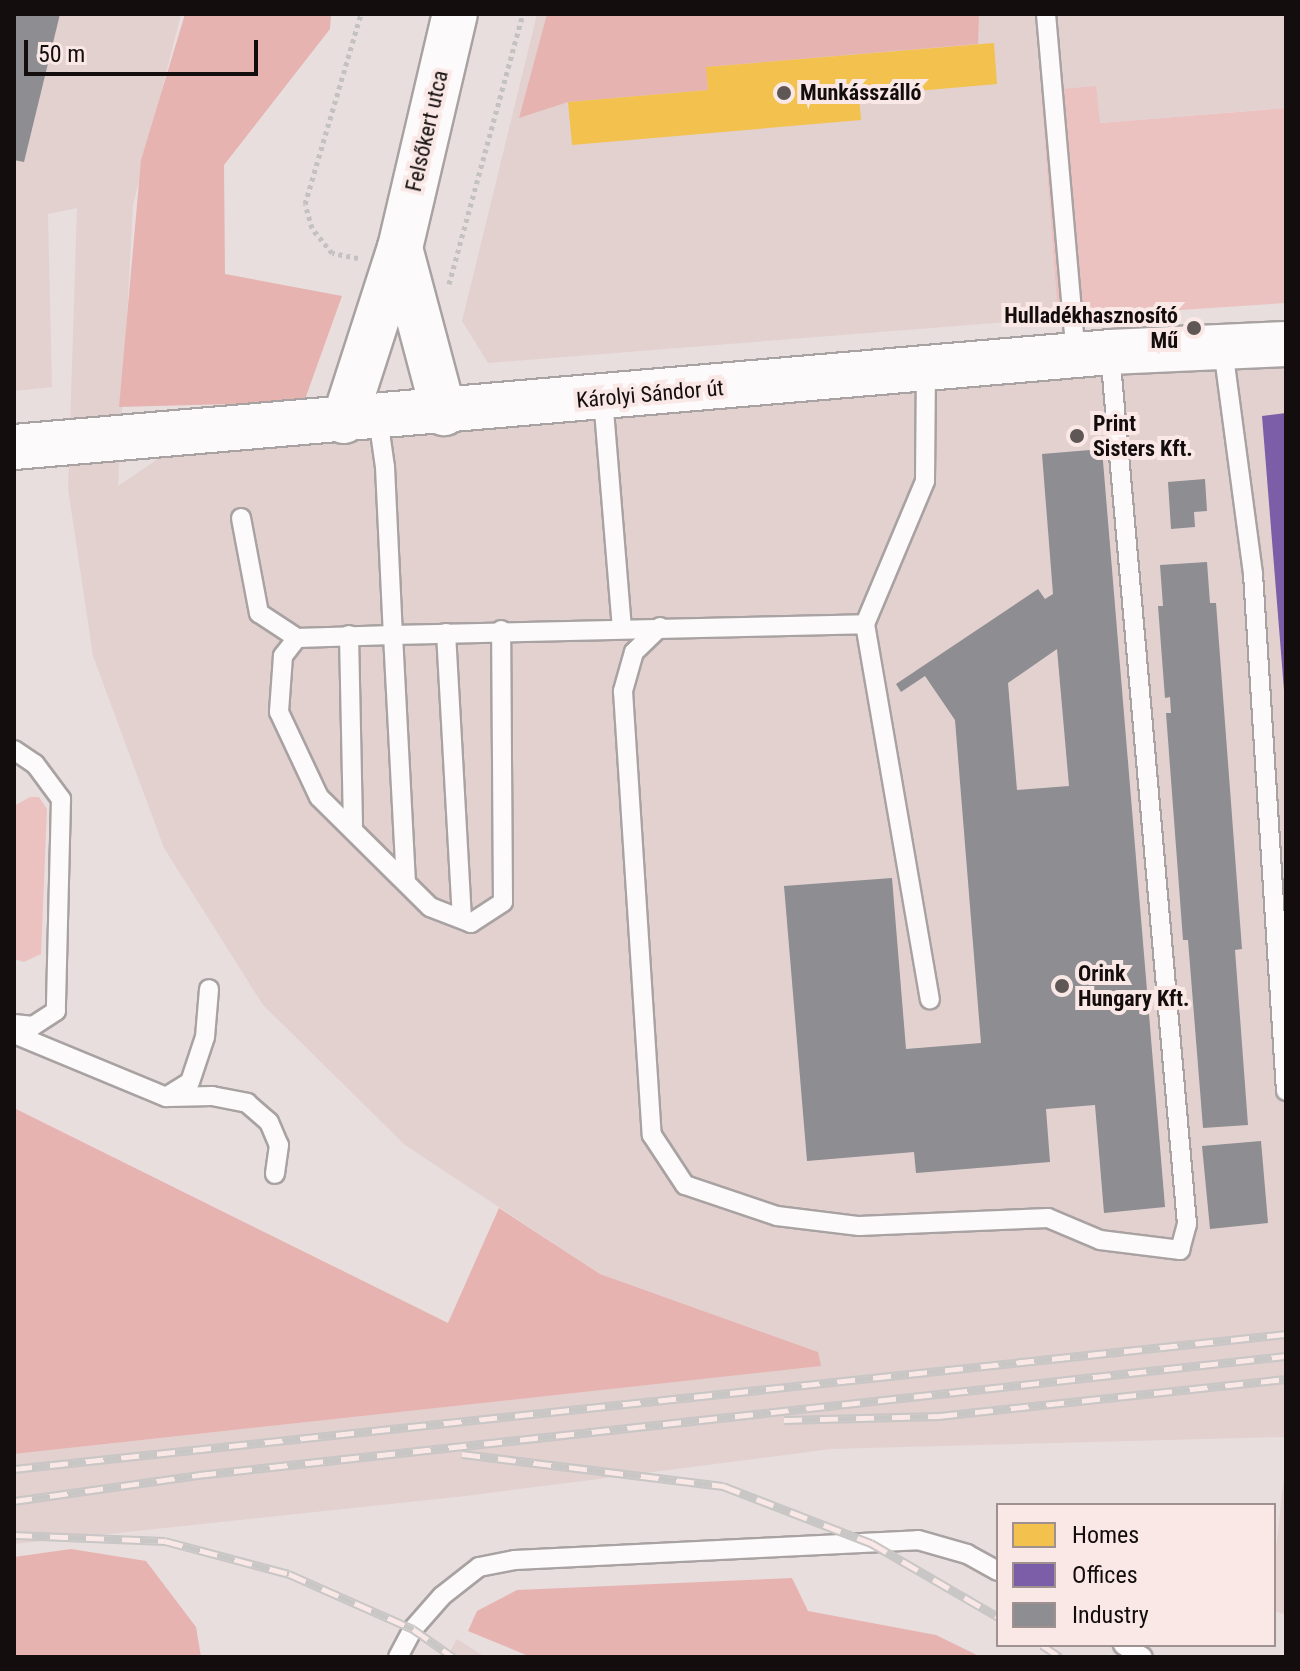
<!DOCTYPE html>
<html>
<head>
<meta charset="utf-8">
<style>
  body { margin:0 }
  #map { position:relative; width:1300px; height:1671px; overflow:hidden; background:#e8dede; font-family:"Roboto Condensed",sans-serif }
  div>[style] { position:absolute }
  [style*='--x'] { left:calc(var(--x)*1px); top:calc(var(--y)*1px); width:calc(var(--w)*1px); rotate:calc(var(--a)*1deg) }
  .built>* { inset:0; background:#e3d1d0 }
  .green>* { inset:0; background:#ebc2c0 }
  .forest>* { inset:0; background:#e6b3b0 }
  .homes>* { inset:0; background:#f2c14e }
  .offices>* { inset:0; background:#7b5ea7 }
  .industry>* { inset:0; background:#8d8d92 }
  .path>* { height:5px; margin-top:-2.5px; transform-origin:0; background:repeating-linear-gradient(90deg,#c4c1c1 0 4px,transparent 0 8px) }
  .roads { filter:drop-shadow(2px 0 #a9a2a2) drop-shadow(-2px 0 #a9a2a2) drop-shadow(0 2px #a9a2a2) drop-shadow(0 -2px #a9a2a2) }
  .service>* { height:18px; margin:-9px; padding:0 9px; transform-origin:9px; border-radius:9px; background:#fcfafa }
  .tertiary>* { height:44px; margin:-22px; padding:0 22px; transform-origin:22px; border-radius:22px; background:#fcfafa }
  .rail>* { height:9px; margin-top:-4.5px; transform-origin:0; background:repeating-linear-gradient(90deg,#fae8e6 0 18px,#c9c6c6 0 36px); box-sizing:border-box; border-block:2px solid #c9c6c6 }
  .dots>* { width:22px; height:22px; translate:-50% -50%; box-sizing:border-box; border:4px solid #fae8e6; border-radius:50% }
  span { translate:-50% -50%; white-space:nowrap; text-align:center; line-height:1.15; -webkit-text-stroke:8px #fae8e6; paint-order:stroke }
  .poi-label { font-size:22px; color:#130e0d; font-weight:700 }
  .left { translate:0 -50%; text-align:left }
  .right { translate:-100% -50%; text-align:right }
  .street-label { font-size:22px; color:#130e0d }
  .frame { position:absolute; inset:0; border:16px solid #130e0d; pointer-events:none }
  .legend { position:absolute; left:996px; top:1503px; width:280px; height:144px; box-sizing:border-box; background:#fae8e6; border:2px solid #9e918f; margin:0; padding:10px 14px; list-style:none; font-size:24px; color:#130e0d }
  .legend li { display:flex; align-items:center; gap:16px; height:40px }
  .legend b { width:40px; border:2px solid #9e918f }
  .scale { position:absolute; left:24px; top:40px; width:234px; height:36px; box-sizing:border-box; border:4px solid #130e0d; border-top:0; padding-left:10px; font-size:24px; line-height:28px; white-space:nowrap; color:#130e0d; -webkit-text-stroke:6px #fae8e6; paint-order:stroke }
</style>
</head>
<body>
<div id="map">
  <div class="built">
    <div style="clip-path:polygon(14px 14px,181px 14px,133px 205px,118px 486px,177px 446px,1286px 357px,1286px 1437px,831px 1449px,466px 1496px,14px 1544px,14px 1454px,820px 1366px,817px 1352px,600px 1274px,405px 1145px,263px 1005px,164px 848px,93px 656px,68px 489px,77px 208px,48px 214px,52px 387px,14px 391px)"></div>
    <div style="clip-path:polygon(537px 14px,1286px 14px,1286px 108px,1099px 123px,1041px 92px,1058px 318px,488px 363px,462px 321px)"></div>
    <div style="clip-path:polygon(1286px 1458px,1286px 1615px,1274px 1611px,1274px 1567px)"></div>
    <div style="clip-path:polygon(457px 1639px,485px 1657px,447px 1657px)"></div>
  </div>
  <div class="green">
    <div style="clip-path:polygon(1096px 86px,1100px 123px,1286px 108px,1286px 303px,1058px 318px,1041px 91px)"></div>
    <div style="clip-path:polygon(30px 797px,39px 797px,47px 809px,41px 954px,24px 962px,14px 959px,14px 806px)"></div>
  </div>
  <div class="forest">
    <div style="clip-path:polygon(185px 14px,331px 14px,330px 29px,224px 165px,225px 274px,342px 296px,304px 402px,119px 407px,141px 160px)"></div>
    <div style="clip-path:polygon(547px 14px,979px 14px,978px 44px,707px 67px,708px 90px,568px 102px,519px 118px)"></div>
    <div style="clip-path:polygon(14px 1108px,448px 1323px,499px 1208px,600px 1274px,818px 1352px,821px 1366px,14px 1454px)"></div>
    <div style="clip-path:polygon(71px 1549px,146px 1561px,196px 1627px,201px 1657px,14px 1657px,14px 1557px)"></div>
    <div style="clip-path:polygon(792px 1578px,808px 1611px,936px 1635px,981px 1657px,531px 1657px,468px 1631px,477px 1611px,517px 1590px)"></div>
  </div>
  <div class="homes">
    <div style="clip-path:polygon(994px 43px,997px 84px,859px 96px,861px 120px,572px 145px,568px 102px,708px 90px,706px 67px)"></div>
  </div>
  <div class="offices">
    <div style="clip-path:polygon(1286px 413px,1286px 690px,1284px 690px,1262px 416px)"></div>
  </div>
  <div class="industry">
    <div style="clip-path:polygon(14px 14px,60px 14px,24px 162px,14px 160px)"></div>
    <div style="clip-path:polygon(evenodd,1102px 449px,1165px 1207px,1104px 1213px,1095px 1105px,1046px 1109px,1050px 1162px,916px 1173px,914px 1152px,807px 1161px,784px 886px,892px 878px,906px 1049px,981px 1043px,955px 720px,925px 676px,901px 692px,896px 684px,1038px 589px,1045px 599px,1053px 594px,1042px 454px,1102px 449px,1057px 649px,1069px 786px,1017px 790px,1008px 683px,1057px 649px)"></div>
    <div style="clip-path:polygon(1205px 479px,1207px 511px,1194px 512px,1195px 527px,1171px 529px,1168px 482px)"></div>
    <div style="clip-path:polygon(1207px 562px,1210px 603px,1216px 603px,1242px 949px,1235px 950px,1248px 1125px,1203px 1128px,1188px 940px,1183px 940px,1166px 713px,1171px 713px,1170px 697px,1165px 698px,1158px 606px,1163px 606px,1160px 565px)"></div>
    <div style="clip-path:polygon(1261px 1141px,1268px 1223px,1210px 1229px,1202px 1146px)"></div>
  </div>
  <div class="path">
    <div style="--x:358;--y:258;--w:26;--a:-169"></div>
    <div style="--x:332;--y:253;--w:32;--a:-129"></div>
    <div style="--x:312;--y:228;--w:25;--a:-106"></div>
    <div style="--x:305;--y:204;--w:198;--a:-73.6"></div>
    <div style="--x:449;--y:284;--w:280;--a:-74.7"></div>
  </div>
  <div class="roads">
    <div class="service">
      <div style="--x:1046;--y:14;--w:342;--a:85"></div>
      <div style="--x:1223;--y:349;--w:227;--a:82.4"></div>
      <div style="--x:1253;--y:574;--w:518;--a:86.35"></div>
      <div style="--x:603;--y:398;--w:231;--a:85.3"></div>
      <div style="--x:378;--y:418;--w:49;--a:81.9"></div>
      <div style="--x:385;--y:467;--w:168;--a:87.3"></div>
      <div style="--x:393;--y:635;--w:472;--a:-1.3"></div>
      <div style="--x:865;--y:624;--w:381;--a:80.2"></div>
      <div style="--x:241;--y:518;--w:97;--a:79.3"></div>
      <div style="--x:259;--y:613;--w:45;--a:33.3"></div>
      <div style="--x:297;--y:638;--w:96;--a:-1.8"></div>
      <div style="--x:393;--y:635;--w:248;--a:87"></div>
      <div style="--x:865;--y:624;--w:155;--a:-67.2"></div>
      <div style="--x:925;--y:481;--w:112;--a:-89.5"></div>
      <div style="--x:660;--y:627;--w:36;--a:136"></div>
      <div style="--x:634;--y:652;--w:41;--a:105.8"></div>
      <div style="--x:623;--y:691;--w:445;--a:86.3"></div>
      <div style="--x:652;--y:1135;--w:60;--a:56.6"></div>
      <div style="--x:685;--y:1185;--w:97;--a:18.6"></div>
      <div style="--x:777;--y:1216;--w:83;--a:7"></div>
      <div style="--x:859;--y:1226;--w:189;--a:-2.4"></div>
      <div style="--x:1048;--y:1218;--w:56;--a:22.9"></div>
      <div style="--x:1100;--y:1240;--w:81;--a:7.1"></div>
      <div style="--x:1180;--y:1250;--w:27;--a:-75"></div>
      <div style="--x:1187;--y:1224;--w:875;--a:-95.05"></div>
      <div style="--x:446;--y:633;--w:286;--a:86.8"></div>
      <div style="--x:349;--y:635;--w:195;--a:88.8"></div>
      <div style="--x:297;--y:638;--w:23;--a:128"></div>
      <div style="--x:283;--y:656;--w:56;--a:94.1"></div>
      <div style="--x:279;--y:712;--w:94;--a:64.8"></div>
      <div style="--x:319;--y:797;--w:156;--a:44.7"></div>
      <div style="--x:430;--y:907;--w:44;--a:21.3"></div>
      <div style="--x:471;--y:923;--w:38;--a:-33"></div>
      <div style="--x:503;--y:902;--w:272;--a:-90.4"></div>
      <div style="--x:14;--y:750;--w:25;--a:34"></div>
      <div style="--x:35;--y:764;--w:44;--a:53.4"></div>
      <div style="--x:61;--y:799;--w:212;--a:91.4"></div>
      <div style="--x:56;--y:1011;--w:27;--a:147"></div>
      <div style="--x:33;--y:1026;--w:19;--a:-174"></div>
      <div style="--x:14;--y:1034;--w:165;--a:22.5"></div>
      <div style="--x:166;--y:1097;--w:28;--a:-32"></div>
      <div style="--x:190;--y:1082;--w:47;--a:-71.6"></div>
      <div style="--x:205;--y:1037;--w:48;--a:-85.2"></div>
      <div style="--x:169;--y:1097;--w:43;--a:-1.3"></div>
      <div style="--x:212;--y:1096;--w:36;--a:11"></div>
      <div style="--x:247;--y:1103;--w:29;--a:41"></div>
      <div style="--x:269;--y:1122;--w:25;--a:67"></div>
      <div style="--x:279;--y:1145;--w:29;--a:98"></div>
      <div style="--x:1123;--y:1645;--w:23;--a:31"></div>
      <div style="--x:398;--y:1657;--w:32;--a:-62"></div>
      <div style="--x:413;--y:1629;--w:44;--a:-48.7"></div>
      <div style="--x:442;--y:1596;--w:47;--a:-38.1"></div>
      <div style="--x:479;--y:1567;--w:37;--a:-11"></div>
      <div style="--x:515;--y:1560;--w:403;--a:-2.8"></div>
      <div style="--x:918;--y:1540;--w:51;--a:15.9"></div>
      <div style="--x:967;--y:1554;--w:35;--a:29"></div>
    </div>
    <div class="tertiary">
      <div style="--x:400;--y:248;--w:171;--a:75.1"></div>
      <div style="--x:344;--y:421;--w:182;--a:-72.1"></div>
      <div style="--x:400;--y:248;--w:240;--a:-76.8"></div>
      <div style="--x:14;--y:447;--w:1100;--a:-4.95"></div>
      <div style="--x:1110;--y:352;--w:176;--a:-2.6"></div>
    </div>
  </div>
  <div class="rail">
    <div style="--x:784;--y:1420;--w:155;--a:-1.5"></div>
    <div style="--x:939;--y:1416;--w:349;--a:-6.1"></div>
    <div style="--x:462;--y:1454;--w:263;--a:7"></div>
    <div style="--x:723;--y:1486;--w:159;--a:21.1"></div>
    <div style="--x:871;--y:1543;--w:147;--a:30.2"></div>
    <div style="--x:14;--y:1469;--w:1279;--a:-6.06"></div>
    <div style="--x:14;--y:1501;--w:186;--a:-8"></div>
    <div style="--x:198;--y:1475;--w:1094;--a:-6.24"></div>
    <div style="--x:14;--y:1535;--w:151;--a:2.3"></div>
    <div style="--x:165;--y:1541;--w:128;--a:14.9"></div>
    <div style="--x:289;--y:1574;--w:136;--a:23.9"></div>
    <div style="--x:413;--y:1629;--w:49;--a:35"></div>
    <div style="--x:1042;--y:1645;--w:22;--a:34"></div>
  </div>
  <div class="dots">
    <div style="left:784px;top:93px;background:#5e5756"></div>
    <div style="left:1194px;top:328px;background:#5e5756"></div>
    <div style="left:1077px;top:436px;background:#5e5756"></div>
    <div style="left:1062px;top:986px;background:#5e5756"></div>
  </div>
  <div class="poi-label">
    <span class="left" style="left:800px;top:93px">Munkásszálló</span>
    <span class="right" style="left:1178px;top:328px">Hulladékhasznosító<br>Mű</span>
    <span class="left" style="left:1093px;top:436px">Print<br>Sisters Kft.</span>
    <span class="left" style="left:1078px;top:986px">Orink<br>Hungary Kft.</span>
  </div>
  <div class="street-label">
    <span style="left:427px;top:131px;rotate:-77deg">Felsőkert utca</span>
    <span style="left:650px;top:394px;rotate:-5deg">Károlyi Sándor út</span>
  </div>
  <div class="frame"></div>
  <ul class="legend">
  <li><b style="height:22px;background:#f2c14e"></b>Homes</li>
  <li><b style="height:22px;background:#7b5ea7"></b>Offices</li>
  <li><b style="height:22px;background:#8d8d92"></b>Industry</li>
  </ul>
  <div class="scale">50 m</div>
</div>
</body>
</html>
